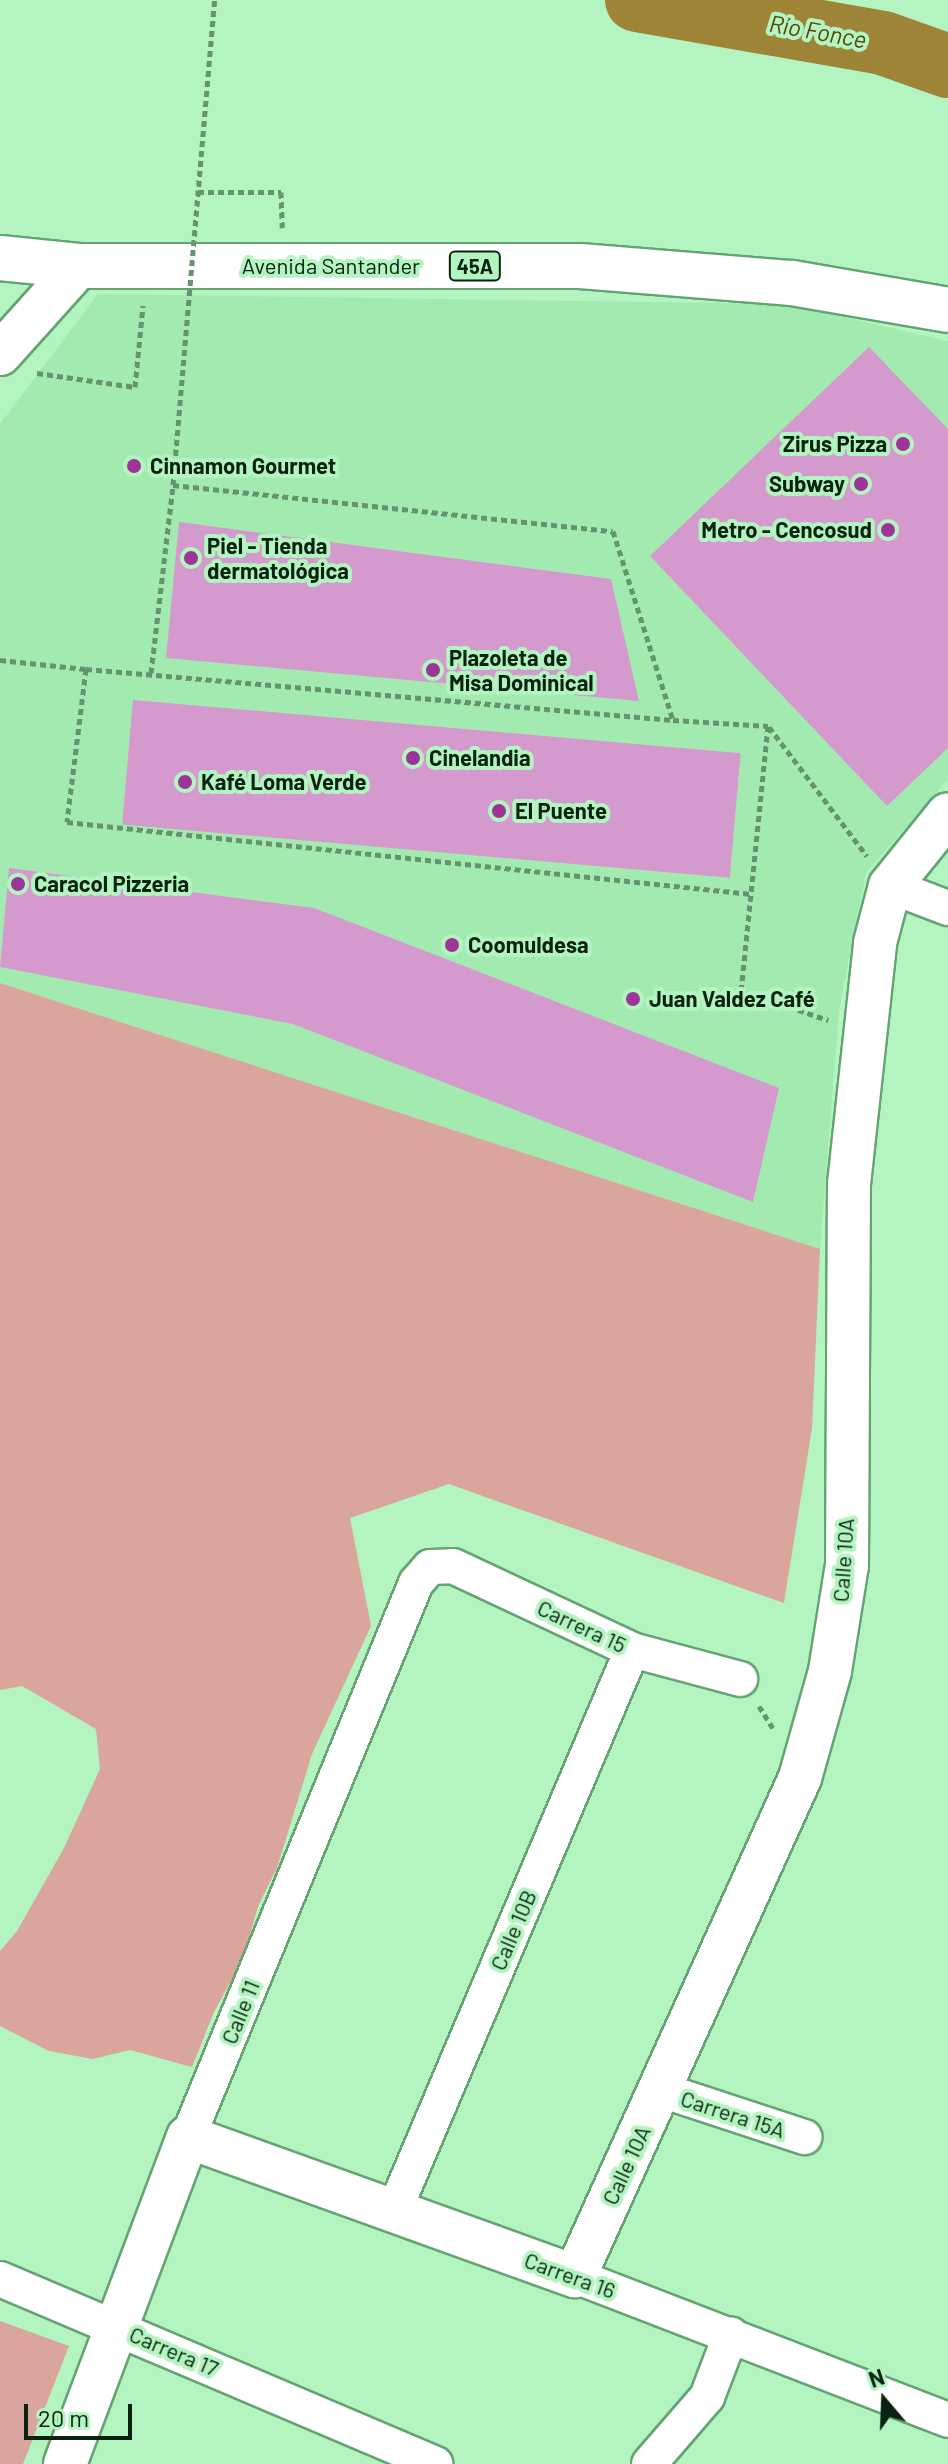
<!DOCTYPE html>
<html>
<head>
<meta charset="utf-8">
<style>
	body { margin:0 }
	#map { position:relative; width:948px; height:2464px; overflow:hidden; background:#b3f4c0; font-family:Barlow,sans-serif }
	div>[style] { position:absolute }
	.built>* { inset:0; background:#a3eab1 }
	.green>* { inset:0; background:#daa59c }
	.river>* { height:64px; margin:-32px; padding:0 32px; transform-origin:32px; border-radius:32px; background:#9e8437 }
	.building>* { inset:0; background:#d49ace; transform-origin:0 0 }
	.path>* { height:5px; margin-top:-2.5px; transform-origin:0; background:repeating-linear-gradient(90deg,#64936e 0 6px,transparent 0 10px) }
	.roads { filter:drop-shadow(2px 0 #65a373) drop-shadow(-2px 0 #65a373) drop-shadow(0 2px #65a373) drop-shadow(0 -2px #65a373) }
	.minor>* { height:34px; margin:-17px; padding:0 17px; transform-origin:17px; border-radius:17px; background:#fff }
	.tertiary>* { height:42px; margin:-21px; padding:0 21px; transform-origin:21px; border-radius:21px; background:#fff }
	.trunk>* { height:44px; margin:-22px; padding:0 22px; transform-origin:22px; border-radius:22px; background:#fff }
	.path-bridge>* { height:5px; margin-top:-2.5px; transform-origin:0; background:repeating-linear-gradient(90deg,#64936e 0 6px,transparent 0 10px) }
	.dots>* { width:22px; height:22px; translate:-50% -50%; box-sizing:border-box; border:4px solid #b3f4c0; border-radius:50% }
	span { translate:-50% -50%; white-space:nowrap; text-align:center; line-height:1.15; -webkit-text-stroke:8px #b3f4c0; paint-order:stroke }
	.shield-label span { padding:2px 6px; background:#b3f4c0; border:2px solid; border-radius:6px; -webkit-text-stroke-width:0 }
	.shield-label { font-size:20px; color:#092310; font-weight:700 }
	.street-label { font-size:22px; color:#092310 }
	.poi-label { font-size:22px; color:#092310; font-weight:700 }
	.right { translate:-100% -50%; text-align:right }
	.left { translate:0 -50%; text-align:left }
	.water-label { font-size:24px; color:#574405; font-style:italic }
	.north { position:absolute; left:844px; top:2360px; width:80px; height:80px; -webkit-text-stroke:6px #b3f4c0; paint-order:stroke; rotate:341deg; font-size:22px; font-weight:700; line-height:32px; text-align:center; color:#092310 }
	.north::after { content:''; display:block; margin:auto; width:28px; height:36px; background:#092310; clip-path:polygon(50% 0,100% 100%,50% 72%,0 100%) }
	.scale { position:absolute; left:24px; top:2404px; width:108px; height:36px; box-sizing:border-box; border:4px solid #092310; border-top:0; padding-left:10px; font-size:24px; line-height:28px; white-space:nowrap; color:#092310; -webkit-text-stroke:6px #b3f4c0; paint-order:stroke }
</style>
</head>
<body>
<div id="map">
	<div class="built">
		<i style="clip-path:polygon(98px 294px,787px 304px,948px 341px,948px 779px,866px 873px,839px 1010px,820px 1249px,0 983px,0 424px)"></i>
	</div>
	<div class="green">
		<i style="clip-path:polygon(0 983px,820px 1249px,812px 1428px,784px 1603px,449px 1484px,350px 1518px,371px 1626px,312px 1754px,277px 1868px,258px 1906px,244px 1957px,214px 2012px,192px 2067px,130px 2050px,93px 2059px,49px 2051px,0 2026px,0 1951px,17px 1931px,64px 1848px,100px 1769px,96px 1729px,22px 1686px,0 1690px)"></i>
		<i style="clip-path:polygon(0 2321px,69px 2346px,23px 2464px,0 2464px)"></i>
	</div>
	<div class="river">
		<i style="left:637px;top:0;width:250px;rotate:9.9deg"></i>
		<i style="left:883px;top:43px;width:69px;rotate:19.5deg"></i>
	</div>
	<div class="building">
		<i style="clip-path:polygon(869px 347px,948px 429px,948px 748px,887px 806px,650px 556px)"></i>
		<i style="clip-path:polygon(179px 522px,611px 579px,639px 701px,166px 658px)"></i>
		<i style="left:133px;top:700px;width:610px;height:125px;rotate:5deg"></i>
		<i style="clip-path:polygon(9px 868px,314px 908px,779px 1088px,753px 1202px,293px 1024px,0 967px)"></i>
	</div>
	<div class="path">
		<i style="left:198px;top:192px;width:83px"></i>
		<i style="left:281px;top:192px;width:36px;rotate:88deg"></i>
		<i style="left:37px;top:373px;width:99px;rotate:8.1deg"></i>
		<i style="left:135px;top:387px;width:82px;rotate:-84.4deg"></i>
		<i style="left:0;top:660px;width:86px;rotate:6deg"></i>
		<i style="left:86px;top:669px;width:154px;rotate:97.1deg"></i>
		<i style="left:67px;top:822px;width:688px;rotate:6.01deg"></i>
		<i style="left:86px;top:669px;width:589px;rotate:4.97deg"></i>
		<i style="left:151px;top:673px;width:189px;rotate:-83.3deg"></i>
		<i style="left:173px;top:485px;width:442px;rotate:6deg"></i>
		<i style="left:613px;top:531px;width:198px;rotate:72.4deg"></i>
		<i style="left:673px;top:720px;width:95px;rotate:3.6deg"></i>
		<i style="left:768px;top:726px;width:266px;rotate:95.8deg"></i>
		<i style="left:741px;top:991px;width:92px;rotate:18.4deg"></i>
		<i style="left:769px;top:727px;width:162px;rotate:52.8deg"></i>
		<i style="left:759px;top:1706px;width:26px;rotate:58deg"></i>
	</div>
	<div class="roads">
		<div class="minor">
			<i style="left:890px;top:886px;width:62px;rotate:20.8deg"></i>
			<i style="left:661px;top:2090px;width:151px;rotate:18.2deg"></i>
			<i style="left:188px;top:2137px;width:599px;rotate:-67.63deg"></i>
			<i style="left:416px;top:1583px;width:21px;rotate:-49deg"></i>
			<i style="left:430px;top:1567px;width:23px;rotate:-2deg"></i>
			<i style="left:453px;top:1566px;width:198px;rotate:25.1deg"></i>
			<i style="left:632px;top:1650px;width:112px;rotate:15deg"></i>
			<i style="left:394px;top:2211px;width:609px;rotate:-67.01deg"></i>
			<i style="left:575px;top:2276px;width:400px;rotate:21.1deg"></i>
			<i style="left:0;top:2279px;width:473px;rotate:23deg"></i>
			<i style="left:649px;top:2464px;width:89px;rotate:-49.1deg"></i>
			<i style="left:707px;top:2397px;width:67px;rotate:-69.1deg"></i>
		</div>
		<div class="tertiary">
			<i style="left:0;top:354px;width:118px;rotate:-48.1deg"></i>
			<i style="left:65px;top:2464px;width:349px;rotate:-69.4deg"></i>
			<i style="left:188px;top:2137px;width:411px;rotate:19.8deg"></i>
			<i style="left:575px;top:2276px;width:546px;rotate:-65.69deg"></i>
			<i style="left:800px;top:1778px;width:111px;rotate:-74.3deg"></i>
			<i style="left:830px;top:1671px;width:107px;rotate:-80.9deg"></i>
			<i style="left:847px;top:1565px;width:381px;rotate:-89.7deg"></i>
			<i style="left:849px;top:1184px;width:242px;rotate:-83.8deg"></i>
			<i style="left:875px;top:943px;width:59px;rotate:-75.3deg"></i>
			<i style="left:890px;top:886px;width:92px;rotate:-51.1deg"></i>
		</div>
		<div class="trunk">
			<i style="left:0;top:258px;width:79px;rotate:5.8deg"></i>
			<i style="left:79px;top:266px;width:501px"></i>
			<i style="left:580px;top:266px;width:213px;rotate:4.6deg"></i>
			<i style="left:792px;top:283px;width:158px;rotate:9.8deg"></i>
		</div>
	</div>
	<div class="path-bridge">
		<i style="left:173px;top:485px;width:487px;rotate:-85.1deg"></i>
	</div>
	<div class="dots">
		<i style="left:903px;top:444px;background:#9d3598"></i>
		<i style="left:134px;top:466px;background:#9d3598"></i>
		<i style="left:861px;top:484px;background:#9d3598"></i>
		<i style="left:888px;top:530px;background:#9d3598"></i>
		<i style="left:191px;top:558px;background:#9d3598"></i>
		<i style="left:433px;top:670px;background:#9d3598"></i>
		<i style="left:413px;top:758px;background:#9d3598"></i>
		<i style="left:185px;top:782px;background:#9d3598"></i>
		<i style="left:499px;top:811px;background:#9d3598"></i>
		<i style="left:18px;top:884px;background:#9d3598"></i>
		<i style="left:452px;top:945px;background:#9d3598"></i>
		<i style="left:633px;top:999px;background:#9d3598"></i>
	</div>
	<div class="shield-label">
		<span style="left:475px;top:266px">45A</span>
	</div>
	<div class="street-label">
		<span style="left:331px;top:266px">Avenida Santander</span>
		<span style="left:843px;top:1560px;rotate:-86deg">Calle 10A</span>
		<span style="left:582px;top:1626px;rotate:25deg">Carrera 15</span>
		<span style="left:513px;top:1930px;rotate:-67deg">Calle 10B</span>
		<span style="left:240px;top:2012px;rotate:-68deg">Calle 11</span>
		<span style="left:733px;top:2114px;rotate:18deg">Carrera 15A</span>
		<span style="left:626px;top:2165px;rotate:-65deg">Calle 10A</span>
		<span style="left:570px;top:2275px;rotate:20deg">Carrera 16</span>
		<span style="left:174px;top:2351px;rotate:23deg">Carrera 17</span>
	</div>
	<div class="poi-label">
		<span class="right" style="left:887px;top:444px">Zirus Pizza</span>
		<span class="left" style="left:150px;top:466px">Cinnamon Gourmet</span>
		<span class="right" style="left:845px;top:484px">Subway</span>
		<span class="right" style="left:872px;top:530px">Metro - Cencosud</span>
		<span class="left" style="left:207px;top:558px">Piel - Tienda<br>dermatológica</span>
		<span class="left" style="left:449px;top:670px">Plazoleta de<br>Misa Dominical</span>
		<span class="left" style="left:429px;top:758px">Cinelandia</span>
		<span class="left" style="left:201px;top:782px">Kafé Loma Verde</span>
		<span class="left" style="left:515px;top:811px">El Puente</span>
		<span class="left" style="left:34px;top:884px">Caracol Pizzeria</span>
		<span class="left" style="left:468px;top:945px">Coomuldesa</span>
		<span class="left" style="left:649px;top:999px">Juan Valdez Café</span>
	</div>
	<div class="water-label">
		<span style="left:818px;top:31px;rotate:10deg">Río Fonce</span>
	</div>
	<div class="north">N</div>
	<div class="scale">20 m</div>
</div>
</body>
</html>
